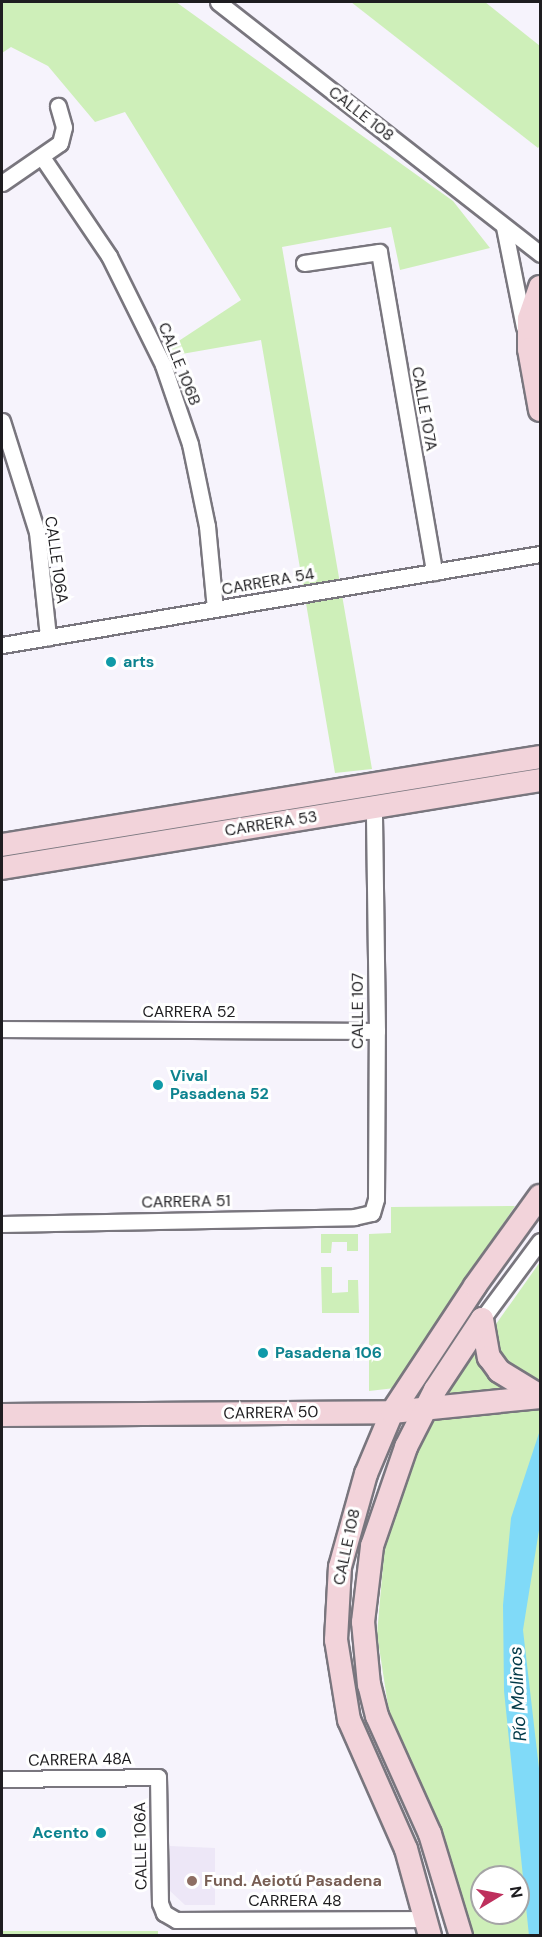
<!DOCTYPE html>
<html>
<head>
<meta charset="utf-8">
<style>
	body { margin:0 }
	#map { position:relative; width:542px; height:1937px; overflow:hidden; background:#f6f3fc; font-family:"DM Sans",sans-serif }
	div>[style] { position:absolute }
	.built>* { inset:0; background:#ede7f7 }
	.green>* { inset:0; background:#ceefb9 }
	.water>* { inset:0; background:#80daf8 }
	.roads { filter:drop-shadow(2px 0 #79767e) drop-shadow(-2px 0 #79767e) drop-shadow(0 2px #79767e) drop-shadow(0 -2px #79767e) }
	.street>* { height:15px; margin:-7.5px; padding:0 7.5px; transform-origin:7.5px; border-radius:7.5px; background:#fff }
	.secondary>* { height:22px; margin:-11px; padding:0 11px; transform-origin:11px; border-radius:11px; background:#f2d3da }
	.dots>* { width:16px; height:16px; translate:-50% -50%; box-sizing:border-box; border:3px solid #fff; border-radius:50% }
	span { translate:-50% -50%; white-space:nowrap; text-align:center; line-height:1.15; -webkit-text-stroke:6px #fff; paint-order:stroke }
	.street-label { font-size:16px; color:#1e1d20 }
	.culture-label { font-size:16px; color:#0d838f; font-weight:700 }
	.left { translate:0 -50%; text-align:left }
	.right { translate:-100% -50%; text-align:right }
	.education-label { font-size:16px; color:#785e54; font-weight:700 }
	.water-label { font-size:18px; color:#003948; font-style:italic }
	.frame { position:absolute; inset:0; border:3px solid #1e1d20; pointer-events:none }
	.north { position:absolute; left:470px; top:1865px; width:60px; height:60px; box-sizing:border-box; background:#fff; border:2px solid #a5a5a6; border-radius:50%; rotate:80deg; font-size:16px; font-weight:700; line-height:24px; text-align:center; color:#1e1d20 }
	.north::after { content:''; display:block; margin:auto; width:21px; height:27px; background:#be305d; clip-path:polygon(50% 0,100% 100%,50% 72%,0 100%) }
</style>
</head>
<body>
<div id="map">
	<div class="built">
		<i style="clip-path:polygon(170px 1846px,215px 1848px,215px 1905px,185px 1905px,169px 1890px)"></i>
	</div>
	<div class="green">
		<i style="clip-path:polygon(2px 2px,176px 2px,453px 201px,490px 248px,400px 270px,391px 227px,282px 247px,372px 769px,335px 773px,261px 340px,176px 355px,168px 348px,241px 300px,125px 112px,95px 122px,48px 66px,11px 47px,2px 53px)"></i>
		<i style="clip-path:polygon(351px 2px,485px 2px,540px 46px,540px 145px,538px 148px)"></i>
		<i style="clip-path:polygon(515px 1206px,395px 1388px,369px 1391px,369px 1234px,391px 1233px,391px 1207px)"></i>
		<i style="clip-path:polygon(321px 1234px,358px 1234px,358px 1251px,347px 1251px,347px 1242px,332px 1242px,331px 1253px,321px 1253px)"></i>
		<i style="clip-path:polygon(evenodd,540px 1262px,540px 1935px,467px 1935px,393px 1738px,377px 1634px,386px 1532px,428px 1420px,540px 1262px,482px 1877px,518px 1877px,518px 1913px,482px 1913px,482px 1877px)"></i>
		<i style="clip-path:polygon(321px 1267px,332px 1267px,332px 1293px,348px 1292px,348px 1280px,358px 1280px,359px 1313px,322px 1313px)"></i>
		<i style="clip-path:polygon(2px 1931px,158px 1931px,158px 1935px,2px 1936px)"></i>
	</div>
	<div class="water">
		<i style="clip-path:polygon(540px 1430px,540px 1524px,523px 1630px,540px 1777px,540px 1935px,529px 1936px,504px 1691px,503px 1605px,511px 1518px)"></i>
	</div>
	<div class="roads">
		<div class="street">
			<i style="left:218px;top:2px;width:409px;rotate:38deg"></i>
			<i style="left:42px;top:157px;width:120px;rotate:55.9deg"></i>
			<i style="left:109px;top:256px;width:122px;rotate:63.6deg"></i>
			<i style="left:163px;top:365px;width:83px;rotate:71.1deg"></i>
			<i style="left:190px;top:444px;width:84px;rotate:78.3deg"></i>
			<i style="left:207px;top:526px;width:83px;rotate:84.5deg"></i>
			<i style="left:2px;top:183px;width:70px;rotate:-34.6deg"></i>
			<i style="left:60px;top:143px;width:16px;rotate:-76deg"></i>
			<i style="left:64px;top:127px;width:22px;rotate:-106deg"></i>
			<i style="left:504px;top:227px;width:102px;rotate:78.7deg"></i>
			<i style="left:304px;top:263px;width:76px;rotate:-8.3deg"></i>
			<i style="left:379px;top:252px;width:325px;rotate:80.2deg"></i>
			<i style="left:2px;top:421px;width:116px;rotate:72.5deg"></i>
			<i style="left:37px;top:532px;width:106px;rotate:84deg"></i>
			<i style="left:2px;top:645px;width:546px;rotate:-9.6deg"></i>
			<i style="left:2px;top:1029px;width:375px;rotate:0.3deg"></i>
			<i style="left:2px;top:1224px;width:352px;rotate:-1.1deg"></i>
			<i style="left:354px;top:1217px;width:18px;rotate:-13deg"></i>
			<i style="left:372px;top:1213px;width:15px;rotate:-74deg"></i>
			<i style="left:376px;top:1199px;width:168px;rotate:-89.7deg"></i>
			<i style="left:377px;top:1031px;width:223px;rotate:-90.8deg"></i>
			<i style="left:482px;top:1319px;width:97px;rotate:-53.4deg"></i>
			<i style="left:2px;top:1779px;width:156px;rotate:-0.7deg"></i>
			<i style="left:158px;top:1777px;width:126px;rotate:89.1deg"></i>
			<i style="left:160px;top:1903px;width:11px;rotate:68deg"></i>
			<i style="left:164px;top:1913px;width:14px;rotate:30deg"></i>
			<i style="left:176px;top:1920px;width:251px;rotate:-0.2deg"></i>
		</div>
		<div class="secondary">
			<i style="left:540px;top:287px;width:34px;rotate:109deg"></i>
			<i style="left:529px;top:319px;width:30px;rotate:90deg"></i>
			<i style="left:529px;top:349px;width:62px;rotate:79.8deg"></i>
			<i style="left:2px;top:845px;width:545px;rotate:-9.29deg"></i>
			<i style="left:2px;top:868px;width:545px;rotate:-9.29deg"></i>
			<i style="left:482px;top:1319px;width:39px;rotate:80deg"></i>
			<i style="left:489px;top:1357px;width:17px;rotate:54deg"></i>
			<i style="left:499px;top:1371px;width:48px;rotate:31.4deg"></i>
			<i style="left:2px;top:1415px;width:390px;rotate:-0.4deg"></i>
			<i style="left:392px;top:1412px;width:149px;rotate:-5.8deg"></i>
			<i style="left:430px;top:1936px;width:90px;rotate:-105.4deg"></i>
			<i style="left:406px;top:1849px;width:141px;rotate:-113.8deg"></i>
			<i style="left:349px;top:1720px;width:81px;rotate:-99.2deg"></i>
			<i style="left:336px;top:1640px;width:73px;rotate:-86.9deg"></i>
			<i style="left:340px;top:1567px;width:97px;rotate:-74.4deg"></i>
			<i style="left:366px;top:1474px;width:67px;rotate:-67.2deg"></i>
			<i style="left:392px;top:1412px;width:151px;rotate:-56.6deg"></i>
			<i style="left:475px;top:1286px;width:111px;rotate:-54.2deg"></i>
			<i style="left:461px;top:1936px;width:107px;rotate:-106.9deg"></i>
			<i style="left:430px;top:1834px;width:129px;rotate:-114.2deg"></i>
			<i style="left:377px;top:1716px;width:32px;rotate:-104deg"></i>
			<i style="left:369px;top:1685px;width:63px;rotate:-95.4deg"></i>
			<i style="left:363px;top:1622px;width:77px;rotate:-83.2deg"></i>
			<i style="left:372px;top:1546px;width:105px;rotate:-71deg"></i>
			<i style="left:406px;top:1447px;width:64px;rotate:-63deg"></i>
			<i style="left:435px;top:1390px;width:85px;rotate:-56.5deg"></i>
		</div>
	</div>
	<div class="dots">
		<i style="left:111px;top:662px;background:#0f9aa8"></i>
		<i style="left:158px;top:1085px;background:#0f9aa8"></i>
		<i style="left:263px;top:1353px;background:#0f9aa8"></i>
		<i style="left:101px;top:1833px;background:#0f9aa8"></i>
		<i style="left:192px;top:1881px;background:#8d6e63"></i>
	</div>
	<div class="street-label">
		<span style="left:361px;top:114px;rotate:38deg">CALLE 108</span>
		<span style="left:179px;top:364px;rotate:68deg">CALLE 106B</span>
		<span style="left:424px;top:409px;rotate:80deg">CALLE 107A</span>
		<span style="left:56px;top:560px;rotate:82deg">CALLE 106A</span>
		<span style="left:268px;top:582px;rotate:-10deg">CARRERA 54</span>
		<span style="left:271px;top:824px;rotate:-9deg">CARRERA 53</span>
		<span style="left:358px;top:1011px;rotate:-90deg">CALLE 107</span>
		<span style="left:189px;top:1012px">CARRERA 52</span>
		<span style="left:186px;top:1202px;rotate:-1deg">CARRERA 51</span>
		<span style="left:271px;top:1413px;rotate:-1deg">CARRERA 50</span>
		<span style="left:347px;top:1547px;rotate:-78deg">CALLE 108</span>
		<span style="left:80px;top:1760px;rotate:-1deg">CARRERA 48A</span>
		<span style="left:141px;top:1846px;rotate:-91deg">CALLE 106A</span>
		<span style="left:295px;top:1901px">CARRERA 48</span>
	</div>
	<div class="culture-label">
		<span class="left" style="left:123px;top:662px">arts</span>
		<span class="left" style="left:170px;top:1085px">Vival<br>Pasadena 52</span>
		<span class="left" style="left:275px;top:1353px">Pasadena 106</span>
		<span class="right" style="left:89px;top:1833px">Acento</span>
	</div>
	<div class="education-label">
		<span class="left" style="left:204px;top:1881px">Fund. Aeiotú Pasadena</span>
	</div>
	<div class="water-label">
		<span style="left:518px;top:1694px;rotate:-93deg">Río Molinos</span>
	</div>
	<div class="frame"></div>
	<div class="north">N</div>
</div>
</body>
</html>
